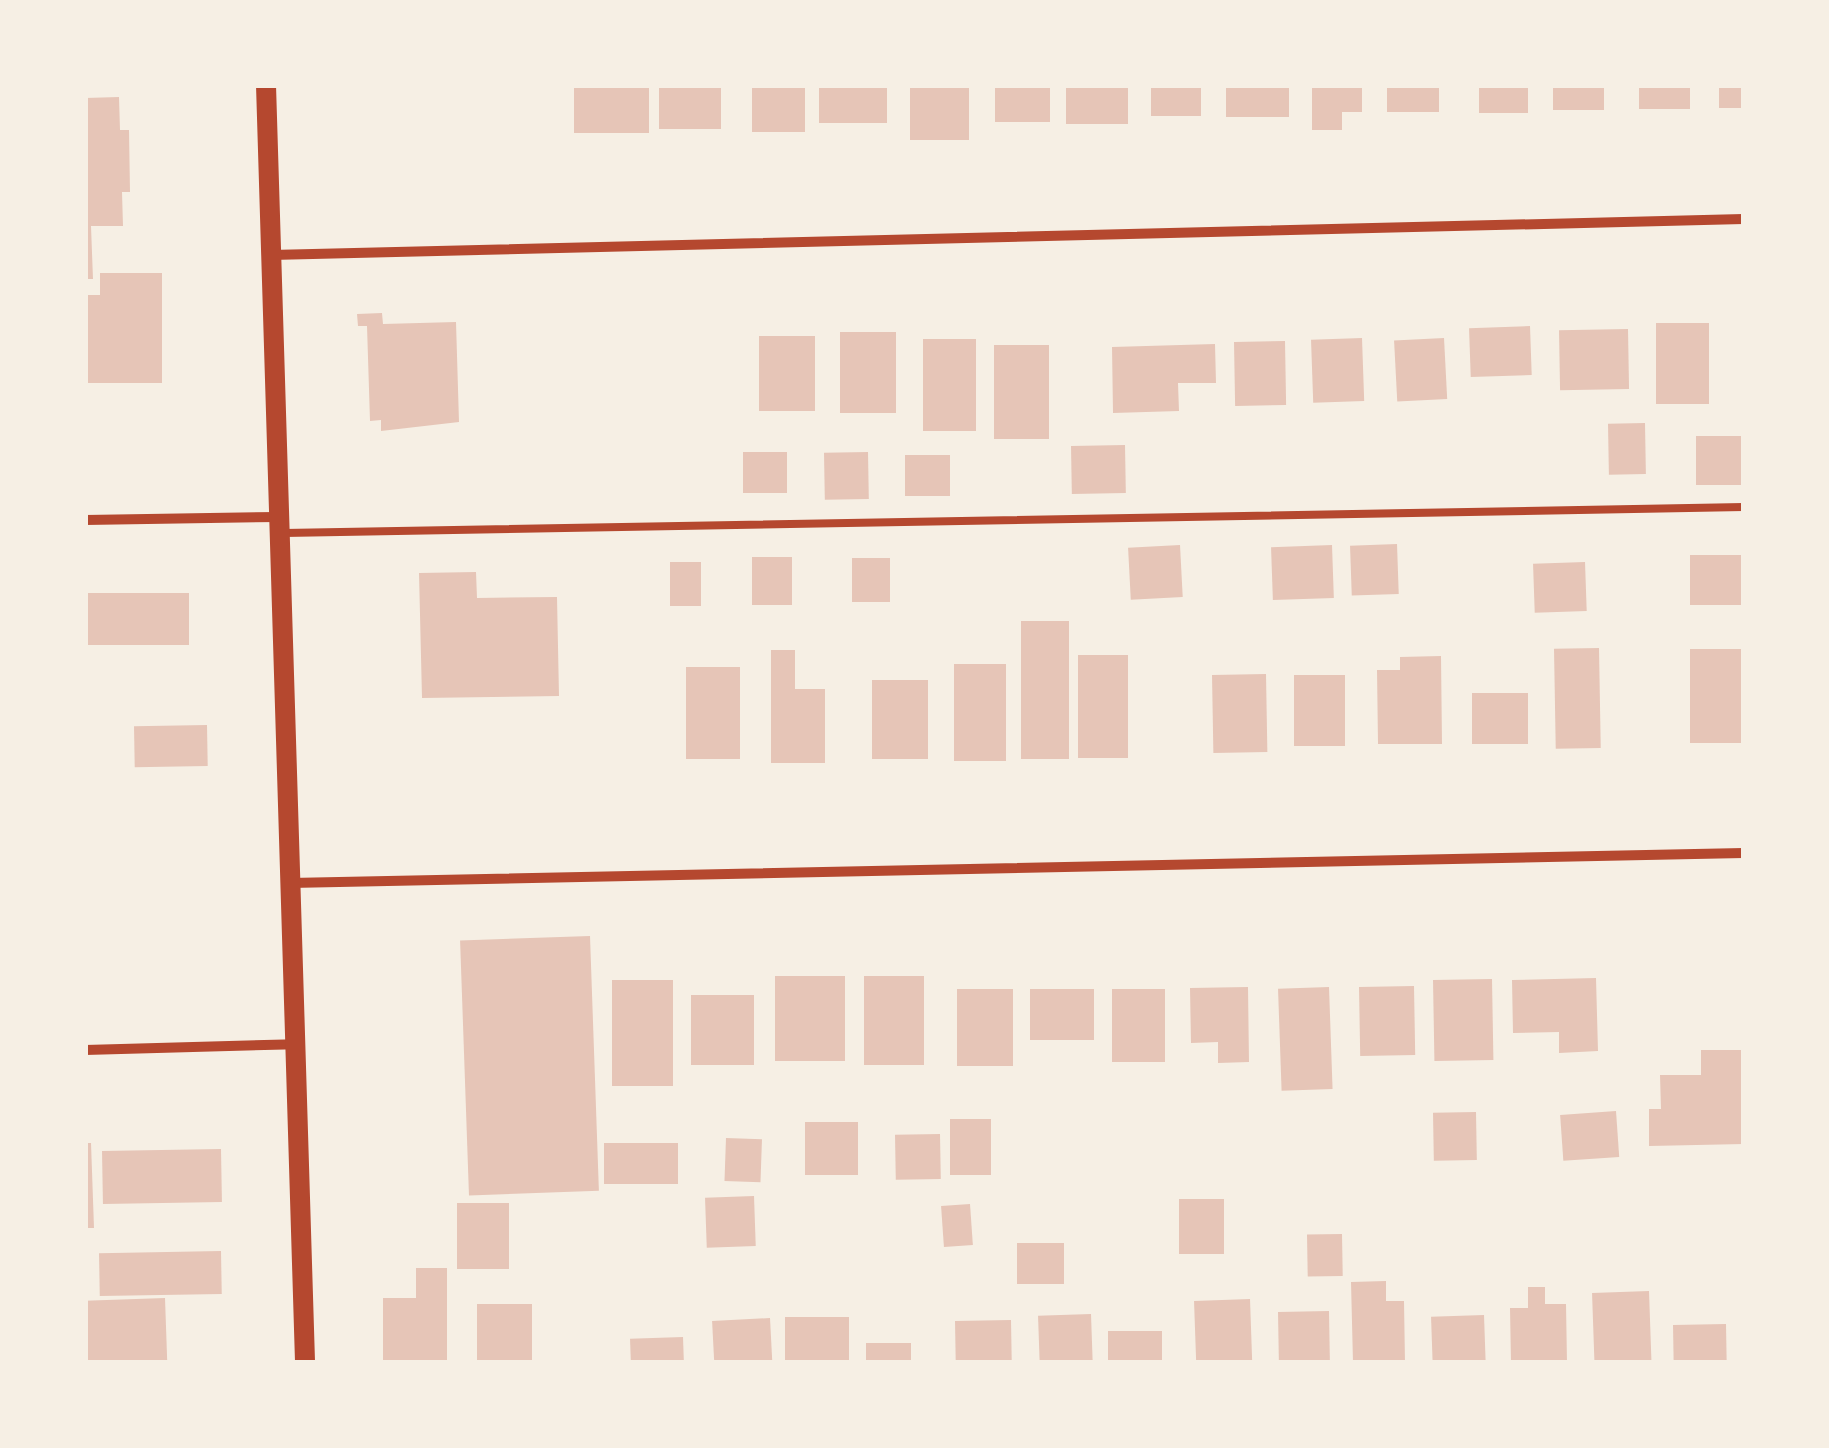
<!DOCTYPE html>
<html>
<head>
<meta charset="utf-8">
<style>
	body { margin:0 }
	#map { position:relative; width:1829px; height:1448px; overflow:hidden; background:#f6efe4; font-family:Raleway,sans-serif }
	div>[style] { position:absolute }
	.building>* { inset:0; background:#e6c5b7; transform-origin:0 0 }
	.service>* { height:8px; margin:-4px; padding:0 4px; transform-origin:4px; border-radius:4px; background:#b5482f }
	.minor>* { height:10px; margin:-5px; padding:0 5px; transform-origin:5px; border-radius:5px; background:#b5482f }
	.secondary>* { height:20px; margin:-10px; padding:0 10px; transform-origin:10px; border-radius:10px; background:#b5482f }
	span { translate:-50% -50%; white-space:nowrap; text-align:center; line-height:1.15; -webkit-text-stroke:9px #f6efe4; paint-order:stroke }
	.frame { position:absolute; inset:0; border:88px solid #f6efe4; pointer-events:none }
</style>
</head>
<body>
<div id="map">
	<div class="building">
		<i style="left:574px;top:85px;width:75px;height:48px"></i>
		<i style="left:659px;top:85px;width:62px;height:44px"></i>
		<i style="left:752px;top:85px;width:53px;height:47px"></i>
		<i style="left:819px;top:85px;width:68px;height:38px"></i>
		<i style="left:910px;top:85px;width:59px;height:55px"></i>
		<i style="left:995px;top:85px;width:55px;height:37px"></i>
		<i style="left:1066px;top:85px;width:62px;height:39px"></i>
		<i style="left:1151px;top:85px;width:50px;height:31px"></i>
		<i style="left:1226px;top:85px;width:63px;height:32px"></i>
		<i style="clip-path:polygon(1312px 85px,1362px 85px,1362px 112px,1342px 112px,1342px 130px,1312px 130px)"></i>
		<i style="left:1387px;top:85px;width:52px;height:27px"></i>
		<i style="left:1479px;top:85px;width:49px;height:28px"></i>
		<i style="left:1553px;top:85px;width:51px;height:25px"></i>
		<i style="left:1639px;top:85px;width:51px;height:24px"></i>
		<i style="left:1719px;top:85px;width:25px;height:23px"></i>
		<i style="clip-path:polygon(119px 97px,120px 130px,129px 130px,130px 192px,122px 192px,123px 226px,91px 226px,93px 279px,85px 279px,85px 98px)"></i>
		<i style="clip-path:polygon(100px 273px,162px 273px,162px 383px,85px 383px,85px 295px,100px 295px)"></i>
		<i style="clip-path:polygon(382px 313px,383px 324px,456px 322px,459px 422px,381px 431px,381px 420px,370px 421px,367px 326px,358px 326px,357px 314px)"></i>
		<i style="left:1656px;top:323px;width:53px;height:81px"></i>
		<i style="left:1530px;top:326px;width:49px;height:61px;rotate:88deg"></i>
		<i style="left:1628px;top:329px;width:60px;height:69px;rotate:89deg"></i>
		<i style="left:840px;top:332px;width:56px;height:81px"></i>
		<i style="left:759px;top:336px;width:56px;height:75px"></i>
		<i style="left:1362px;top:338px;width:63px;height:51px;rotate:88deg"></i>
		<i style="left:1444px;top:338px;width:61px;height:50px;rotate:87deg"></i>
		<i style="left:923px;top:339px;width:53px;height:92px"></i>
		<i style="left:1285px;top:341px;width:64px;height:51px;rotate:89deg"></i>
		<i style="clip-path:polygon(1215px 344px,1216px 383px,1178px 383px,1179px 411px,1113px 413px,1112px 347px)"></i>
		<i style="left:994px;top:345px;width:55px;height:94px"></i>
		<i style="left:1645px;top:423px;width:51px;height:37px;rotate:89deg"></i>
		<i style="left:1744px;top:436px;width:49px;height:48px;rotate:90deg"></i>
		<i style="left:1125px;top:445px;width:48px;height:54px;rotate:89deg"></i>
		<i style="left:743px;top:452px;width:44px;height:41px"></i>
		<i style="left:868px;top:452px;width:47px;height:44px;rotate:89deg"></i>
		<i style="left:905px;top:455px;width:45px;height:41px"></i>
		<i style="left:1397px;top:544px;width:50px;height:47px;rotate:88deg"></i>
		<i style="left:1180px;top:545px;width:52px;height:52px;rotate:87deg"></i>
		<i style="left:1332px;top:545px;width:53px;height:61px;rotate:88deg"></i>
		<i style="left:1690px;top:555px;width:54px;height:50px"></i>
		<i style="left:752px;top:557px;width:40px;height:48px"></i>
		<i style="left:890px;top:558px;width:44px;height:38px;rotate:90deg"></i>
		<i style="left:670px;top:562px;width:31px;height:44px"></i>
		<i style="left:1585px;top:562px;width:49px;height:52px;rotate:88deg"></i>
		<i style="clip-path:polygon(476px 572px,477px 598px,557px 597px,559px 696px,422px 698px,419px 573px)"></i>
		<i style="left:189px;top:593px;width:52px;height:104px;rotate:90deg"></i>
		<i style="left:1021px;top:621px;width:48px;height:138px"></i>
		<i style="left:1599px;top:648px;width:100px;height:45px;rotate:89deg"></i>
		<i style="left:1744px;top:649px;width:94px;height:54px;rotate:90deg"></i>
		<i style="clip-path:polygon(771px 650px,795px 650px,795px 689px,825px 689px,825px 763px,771px 763px)"></i>
		<i style="left:1078px;top:655px;width:50px;height:103px"></i>
		<i style="clip-path:polygon(1441px 656px,1442px 744px,1378px 744px,1377px 670px,1400px 670px,1400px 657px)"></i>
		<i style="left:954px;top:664px;width:52px;height:97px"></i>
		<i style="left:686px;top:667px;width:54px;height:92px"></i>
		<i style="left:1266px;top:674px;width:78px;height:54px;rotate:89deg"></i>
		<i style="left:1294px;top:675px;width:51px;height:71px"></i>
		<i style="left:872px;top:680px;width:56px;height:79px"></i>
		<i style="left:1528px;top:693px;width:51px;height:56px;rotate:90deg"></i>
		<i style="left:207px;top:725px;width:41px;height:73px;rotate:89deg"></i>
		<i style="left:590px;top:936px;width:255px;height:130px;rotate:88deg"></i>
		<i style="left:775px;top:976px;width:70px;height:85px"></i>
		<i style="left:864px;top:976px;width:60px;height:89px"></i>
		<i style="clip-path:polygon(1596px 978px,1598px 1051px,1559px 1053px,1559px 1032px,1513px 1033px,1512px 980px)"></i>
		<i style="left:1492px;top:979px;width:81px;height:59px;rotate:89deg"></i>
		<i style="left:612px;top:980px;width:61px;height:106px"></i>
		<i style="left:1414px;top:986px;width:69px;height:55px;rotate:89deg"></i>
		<i style="clip-path:polygon(1248px 987px,1249px 1062px,1218px 1063px,1218px 1042px,1191px 1043px,1190px 988px)"></i>
		<i style="left:1329px;top:987px;width:102px;height:51px;rotate:88deg"></i>
		<i style="left:957px;top:989px;width:56px;height:77px"></i>
		<i style="left:1030px;top:989px;width:64px;height:51px"></i>
		<i style="left:1112px;top:989px;width:53px;height:73px"></i>
		<i style="left:691px;top:995px;width:63px;height:70px"></i>
		<i style="clip-path:polygon(1701px 1050px,1742px 1050px,1744px 1144px,1649px 1146px,1649px 1109px,1661px 1109px,1660px 1075px,1701px 1075px)"></i>
		<i style="left:1616px;top:1111px;width:46px;height:56px;rotate:86deg"></i>
		<i style="left:1476px;top:1112px;width:48px;height:43px;rotate:89deg"></i>
		<i style="left:950px;top:1119px;width:41px;height:56px"></i>
		<i style="left:805px;top:1122px;width:53px;height:53px"></i>
		<i style="left:940px;top:1134px;width:45px;height:45px;rotate:89deg"></i>
		<i style="left:726px;top:1138px;width:36px;height:43px;rotate:2deg"></i>
		<i style="clip-path:polygon(85px 1143px,91px 1143px,94px 1228px,85px 1228px)"></i>
		<i style="left:604px;top:1143px;width:74px;height:41px"></i>
		<i style="left:221px;top:1149px;width:53px;height:119px;rotate:89deg"></i>
		<i style="left:754px;top:1196px;width:50px;height:49px;rotate:88deg"></i>
		<i style="left:1179px;top:1199px;width:45px;height:55px"></i>
		<i style="left:457px;top:1203px;width:52px;height:66px"></i>
		<i style="left:970px;top:1204px;width:41px;height:29px;rotate:86deg"></i>
		<i style="left:1342px;top:1234px;width:42px;height:35px;rotate:89deg"></i>
		<i style="left:1017px;top:1243px;width:47px;height:41px"></i>
		<i style="left:221px;top:1251px;width:43px;height:122px;rotate:89deg"></i>
		<i style="clip-path:polygon(416px 1268px,447px 1268px,447px 1363px,383px 1363px,383px 1298px,416px 1298px)"></i>
		<i style="clip-path:polygon(1386px 1281px,1386px 1301px,1404px 1301px,1405px 1363px,1353px 1363px,1351px 1282px)"></i>
		<i style="clip-path:polygon(1528px 1287px,1545px 1287px,1545px 1304px,1566px 1304px,1567px 1363px,1511px 1363px,1510px 1308px,1528px 1308px)"></i>
		<i style="left:1649px;top:1291px;width:72px;height:57px;rotate:88deg"></i>
		<i style="left:165px;top:1298px;width:65px;height:80px;rotate:88deg"></i>
		<i style="left:1250px;top:1299px;width:64px;height:56px;rotate:88deg"></i>
		<i style="left:477px;top:1304px;width:55px;height:59px"></i>
		<i style="left:1329px;top:1311px;width:52px;height:51px;rotate:89deg"></i>
		<i style="left:1091px;top:1314px;width:49px;height:53px;rotate:88deg"></i>
		<i style="left:1484px;top:1315px;width:48px;height:53px;rotate:88deg"></i>
		<i style="left:785px;top:1317px;width:64px;height:46px"></i>
		<i style="left:770px;top:1318px;width:45px;height:58px;rotate:87deg"></i>
		<i style="left:1011px;top:1320px;width:43px;height:56px;rotate:89deg"></i>
		<i style="left:1726px;top:1324px;width:39px;height:53px;rotate:89deg"></i>
		<i style="left:1108px;top:1331px;width:54px;height:32px"></i>
		<i style="left:683px;top:1337px;width:26px;height:53px;rotate:88deg"></i>
		<i style="left:911px;top:1343px;width:20px;height:45px;rotate:90deg"></i>
	</div>
	<div class="service">
		<i style="left:284px;top:533px;width:1460px;rotate:-1.02deg"></i>
	</div>
	<div class="minor">
		<i style="left:271px;top:255px;width:1473px;rotate:-1.4deg"></i>
		<i style="left:85px;top:520px;width:194px;rotate:-0.9deg"></i>
		<i style="left:290px;top:883px;width:1454px;rotate:-1.18deg"></i>
		<i style="left:85px;top:1050px;width:210px;rotate:-1.6deg"></i>
	</div>
	<div class="secondary">
		<i style="left:266px;top:85px;width:1279px;rotate:88.25deg"></i>
	</div>
	<div class="frame"></div>
</div>
</body>
</html>
